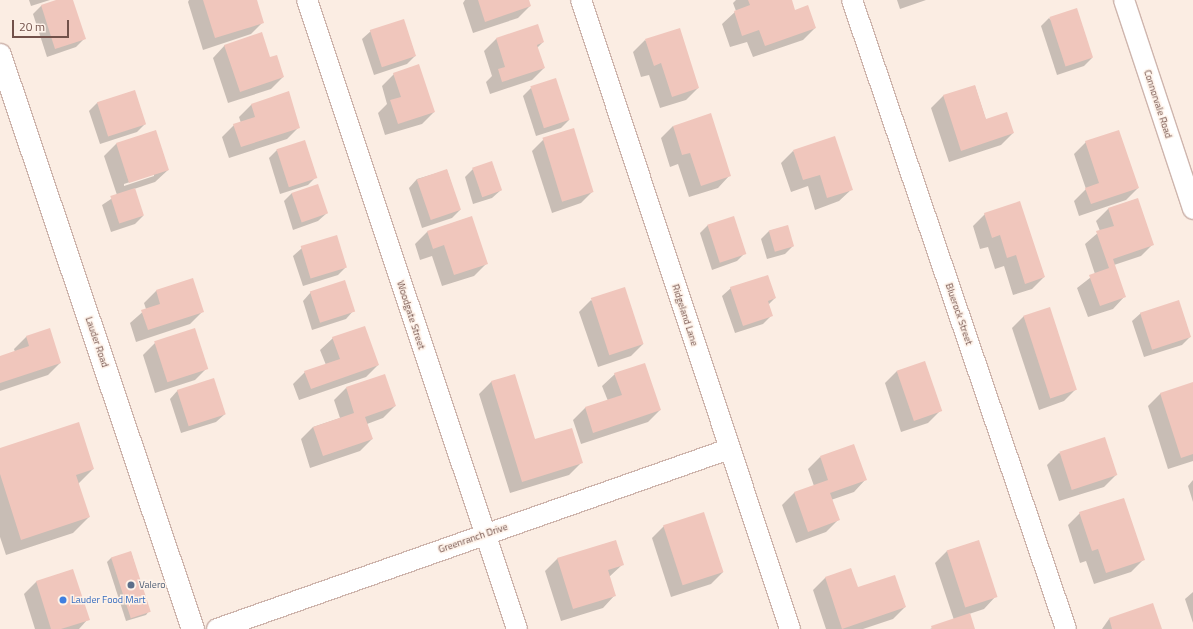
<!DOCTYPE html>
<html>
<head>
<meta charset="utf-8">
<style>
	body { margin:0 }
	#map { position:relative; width:1193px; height:629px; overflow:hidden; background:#fbede3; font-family:"Titillium Web",sans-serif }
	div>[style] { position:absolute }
	.shadow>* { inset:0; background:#0003 }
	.building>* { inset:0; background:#f0c6bc; transform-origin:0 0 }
	.roads { filter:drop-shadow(1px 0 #ceb5ad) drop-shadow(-1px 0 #ceb5ad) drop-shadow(0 1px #ceb5ad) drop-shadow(0 -1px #ceb5ad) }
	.street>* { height:20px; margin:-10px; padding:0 10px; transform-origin:10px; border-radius:10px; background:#fff }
	.secondary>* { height:22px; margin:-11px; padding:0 11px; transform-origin:11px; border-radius:11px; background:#fff }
	.dots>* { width:11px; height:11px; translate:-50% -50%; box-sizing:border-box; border:2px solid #fef2e9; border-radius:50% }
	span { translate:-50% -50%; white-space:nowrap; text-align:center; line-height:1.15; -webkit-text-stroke:3px #fef2e9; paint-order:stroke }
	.street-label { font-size:10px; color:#72514a }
	.service-label { font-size:10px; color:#4e5e75 }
	.left { translate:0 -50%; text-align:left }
	.shop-label { font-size:10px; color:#366cbe }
	.scale { position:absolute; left:12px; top:20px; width:57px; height:18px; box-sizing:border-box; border:2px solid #72514a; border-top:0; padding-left:5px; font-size:12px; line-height:14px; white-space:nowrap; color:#72514a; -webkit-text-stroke:3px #fef2e9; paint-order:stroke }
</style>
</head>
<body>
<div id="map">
	<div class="shadow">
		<i style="clip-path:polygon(29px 0,50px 0,31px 6px)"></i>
		<i style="clip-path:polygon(59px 0,72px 0,84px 39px,76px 47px,47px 57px,33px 14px,41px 6px)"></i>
		<i style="clip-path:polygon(189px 0,256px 0,263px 22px,251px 34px,203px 50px,188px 2px)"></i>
		<i style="clip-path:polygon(465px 0,528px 0,530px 6px,518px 18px,473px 33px,463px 3px)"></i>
		<i style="clip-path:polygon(736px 0,790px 0,794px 11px,815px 28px,803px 40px,753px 57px,747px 42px,730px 47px,722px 24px,736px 11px,733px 3px)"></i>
		<i style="clip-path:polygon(897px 0,926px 0,900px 9px)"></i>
		<i style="clip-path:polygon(1049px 18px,1092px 58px,1084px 66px,1057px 75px,1041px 26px)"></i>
		<i style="clip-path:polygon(371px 31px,415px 56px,407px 64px,374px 75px,362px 39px)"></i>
		<i style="clip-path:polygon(496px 39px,543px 42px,537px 48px,544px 68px,532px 80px,490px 94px,486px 82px,492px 76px,484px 51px)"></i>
		<i style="clip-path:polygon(645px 40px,698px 88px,686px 100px,660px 108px,649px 75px,641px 77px,633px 52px)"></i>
		<i style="clip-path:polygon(225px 45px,269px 58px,283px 77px,271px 89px,228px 103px,213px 58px)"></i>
		<i style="clip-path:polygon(394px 74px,434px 112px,422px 124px,385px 135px,378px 113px,387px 104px,382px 86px)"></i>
		<i style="clip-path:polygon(975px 86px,986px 120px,1013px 133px,1001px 145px,949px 162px,931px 108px,943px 96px)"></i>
		<i style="clip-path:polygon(531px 88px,569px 120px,561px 128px,536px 136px,523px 96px)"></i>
		<i style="clip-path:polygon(134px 91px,145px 124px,137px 132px,100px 144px,89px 111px,97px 103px)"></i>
		<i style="clip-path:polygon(288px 93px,299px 127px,287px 139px,229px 158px,222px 137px,234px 125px,241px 123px,239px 117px,251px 105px)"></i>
		<i style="clip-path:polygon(673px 126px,730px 175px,718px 188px,689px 197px,678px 164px,670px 167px,661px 138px)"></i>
		<i style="clip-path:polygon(evenodd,155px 131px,168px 170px,155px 182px,134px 189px,143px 216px,135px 224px,111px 232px,102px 205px,117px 195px,104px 156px,116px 144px,155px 131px,154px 174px,154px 176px,124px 186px,124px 184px,154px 174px)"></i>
		<i style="clip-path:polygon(544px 139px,593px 191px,581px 203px,552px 213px,532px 151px)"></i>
		<i style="clip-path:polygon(1086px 142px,1138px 188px,1126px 200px,1079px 216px,1074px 201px,1086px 189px,1074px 154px)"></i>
		<i style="clip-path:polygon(277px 150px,316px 177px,308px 185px,280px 194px,269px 158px)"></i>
		<i style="clip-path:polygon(793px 151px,852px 189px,839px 201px,815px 210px,808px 186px,791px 192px,781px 163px)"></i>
		<i style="clip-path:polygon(473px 169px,501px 190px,492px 198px,473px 204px,465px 177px)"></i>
		<i style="clip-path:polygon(447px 170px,460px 210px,452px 218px,422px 228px,409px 188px,417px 179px)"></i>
		<i style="clip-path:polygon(292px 193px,327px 213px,318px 221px,293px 230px,284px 201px)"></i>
		<i style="clip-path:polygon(1137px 199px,1153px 244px,1141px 256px,1114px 265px,1125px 296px,1113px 309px,1088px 317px,1077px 288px,1095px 274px,1085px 244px,1100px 231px,1096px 221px,1108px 209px)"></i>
		<i style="clip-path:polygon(985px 214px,1044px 277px,1032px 289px,1013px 295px,1004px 266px,995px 269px,988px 247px,980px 249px,973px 226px)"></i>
		<i style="clip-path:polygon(471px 217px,486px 264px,474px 276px,442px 286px,432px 256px,420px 260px,415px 244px,427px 232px)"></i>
		<i style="clip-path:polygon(708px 225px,745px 253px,737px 261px,712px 270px,700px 233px)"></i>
		<i style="clip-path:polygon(787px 226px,793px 246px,785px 254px,767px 259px,761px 239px,769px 231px)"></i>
		<i style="clip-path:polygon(302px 248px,346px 267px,338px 275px,303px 286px,293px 256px)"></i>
		<i style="clip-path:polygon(192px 280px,202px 312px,190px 324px,136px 342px,130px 323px,146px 309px,144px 303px,156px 291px)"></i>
		<i style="clip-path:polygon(731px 288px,775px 298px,768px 305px,771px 316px,763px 324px,735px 333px,722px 296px)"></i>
		<i style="clip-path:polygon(311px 292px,354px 310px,346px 319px,312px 330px,303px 301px)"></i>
		<i style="clip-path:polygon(591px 300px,643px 344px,631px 356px,598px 367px,579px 312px)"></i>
		<i style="clip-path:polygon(1141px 313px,1190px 337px,1182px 345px,1144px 357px,1132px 321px)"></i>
		<i style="clip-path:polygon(1024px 316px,1076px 389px,1064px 401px,1039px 410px,1012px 328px)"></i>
		<i style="clip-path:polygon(49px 330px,60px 363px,48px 375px,0 391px,0 357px,15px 352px,14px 349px,26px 337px)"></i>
		<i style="clip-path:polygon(333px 338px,378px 365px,366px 377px,299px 400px,293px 384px,305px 372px,326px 365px,320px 350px)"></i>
		<i style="clip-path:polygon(155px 343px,207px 368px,195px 380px,155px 393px,143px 355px)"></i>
		<i style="clip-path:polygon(897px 371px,940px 411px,928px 423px,901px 432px,885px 383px)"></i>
		<i style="clip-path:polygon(615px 374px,660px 410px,648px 422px,581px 444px,573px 420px,585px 408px,608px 401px,602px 386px)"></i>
		<i style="clip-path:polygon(514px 375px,535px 441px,581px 463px,569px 475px,510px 493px,479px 394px,491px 382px)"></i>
		<i style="clip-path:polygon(1193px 383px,1193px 461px,1168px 469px,1148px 406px,1160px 394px)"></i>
		<i style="clip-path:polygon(346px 388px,395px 406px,383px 418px,367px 424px,372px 439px,360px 451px,310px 468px,301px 439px,313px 427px,340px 418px,334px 400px)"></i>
		<i style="clip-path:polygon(178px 390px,225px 414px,216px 422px,181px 433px,170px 399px)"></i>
		<i style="clip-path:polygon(0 449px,93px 469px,78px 484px,89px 517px,73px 533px,6px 555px,0 537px)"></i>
		<i style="clip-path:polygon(1059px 453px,1116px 475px,1104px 487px,1059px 501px,1047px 465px)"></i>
		<i style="clip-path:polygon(820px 457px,866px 479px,854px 492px,831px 500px,838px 520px,826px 532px,796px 543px,782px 505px,794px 493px,814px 486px,808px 469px)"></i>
		<i style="clip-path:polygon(1193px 480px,1193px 502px,1188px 486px)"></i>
		<i style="clip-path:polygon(1080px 513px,1143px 560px,1131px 572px,1094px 584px,1086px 561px,1080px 563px,1068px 525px)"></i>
		<i style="clip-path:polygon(664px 526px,723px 572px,711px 584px,671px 597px,652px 538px)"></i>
		<i style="clip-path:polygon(615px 541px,622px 565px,609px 577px,615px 595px,603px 608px,561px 621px,545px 571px,557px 559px)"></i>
		<i style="clip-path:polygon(978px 541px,996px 596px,984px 609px,969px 614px,974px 629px,930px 629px,954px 620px,935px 563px,947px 551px)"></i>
		<i style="clip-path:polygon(131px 552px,149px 611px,146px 615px,126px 621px,107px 562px,111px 558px)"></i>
		<i style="clip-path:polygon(851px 569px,857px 589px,905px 607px,893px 619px,863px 629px,826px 629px,813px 590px,825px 578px)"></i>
		<i style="clip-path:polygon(72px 570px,88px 619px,79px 629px,35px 629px,24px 594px,36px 582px)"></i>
		<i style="clip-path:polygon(1193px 592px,1193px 623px,1185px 599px)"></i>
		<i style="clip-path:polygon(1109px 619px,1161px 629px,1102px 629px)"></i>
	</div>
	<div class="building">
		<i style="clip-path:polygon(56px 0,73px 0,86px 39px,55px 49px,41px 5px)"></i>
		<i style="clip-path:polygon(203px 0,257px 0,264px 23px,215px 38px)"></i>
		<i style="clip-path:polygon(478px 0,529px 0,531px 6px,485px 22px)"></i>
		<i style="clip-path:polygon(748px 0,792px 0,795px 10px,808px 5px,816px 28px,765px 46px,759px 30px,742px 36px,734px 11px,750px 5px)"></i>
		<i style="left:1077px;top:8px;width:52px;height:29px;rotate:72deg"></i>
		<i style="left:404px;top:19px;width:39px;height:36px;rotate:72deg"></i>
		<i style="clip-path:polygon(538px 24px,544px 42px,537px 45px,545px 68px,502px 82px,498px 69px,505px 67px,496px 38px)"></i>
		<i style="clip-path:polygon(680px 28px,699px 88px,672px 97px,661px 63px,654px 66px,645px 39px)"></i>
		<i style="clip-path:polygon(262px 32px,270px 57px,277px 55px,284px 77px,240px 92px,224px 45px)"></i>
		<i style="clip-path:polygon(419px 64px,435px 112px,398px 124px,390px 100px,401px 97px,393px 73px)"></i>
		<i style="left:556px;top:78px;width:44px;height:27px;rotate:72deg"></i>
		<i style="clip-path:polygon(975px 85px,986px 119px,1007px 112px,1014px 133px,961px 151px,943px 95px)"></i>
		<i style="left:135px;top:90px;width:36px;height:40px;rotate:72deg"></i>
		<i style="clip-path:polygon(289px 91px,300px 128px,241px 147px,233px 124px,255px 117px,251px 104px)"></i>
		<i style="clip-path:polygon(711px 113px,731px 176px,701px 186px,690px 153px,682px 155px,673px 126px)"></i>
		<i style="left:574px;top:128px;width:67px;height:33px;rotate:73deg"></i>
		<i style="left:156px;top:130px;width:42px;height:42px;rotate:72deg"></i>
		<i style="clip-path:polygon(1119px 130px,1139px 188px,1091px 204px,1085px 188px,1099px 183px,1085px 141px)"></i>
		<i style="clip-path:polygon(835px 136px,853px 190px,827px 198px,820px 175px,803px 180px,793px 150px)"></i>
		<i style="left:305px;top:140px;width:40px;height:30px;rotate:72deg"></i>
		<i style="left:492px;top:161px;width:31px;height:21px;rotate:71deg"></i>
		<i style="left:447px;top:169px;width:43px;height:32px;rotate:71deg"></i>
		<i style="left:318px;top:184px;width:31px;height:28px;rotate:71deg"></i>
		<i style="left:135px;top:188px;width:29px;height:26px;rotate:72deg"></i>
		<i style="clip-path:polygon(1138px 198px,1154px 245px,1113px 259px,1126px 297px,1100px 306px,1089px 275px,1109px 268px,1096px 231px,1114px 226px,1108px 208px)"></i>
		<i style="clip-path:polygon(1020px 201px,1045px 277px,1025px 284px,1016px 255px,1007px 258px,1000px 235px,992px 238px,984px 213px)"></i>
		<i style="clip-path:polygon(472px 216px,488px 264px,454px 275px,444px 245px,433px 249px,427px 231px)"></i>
		<i style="left:734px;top:216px;width:40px;height:28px;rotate:72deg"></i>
		<i style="left:788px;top:225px;width:22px;height:20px;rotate:74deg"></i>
		<i style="left:337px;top:235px;width:34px;height:38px;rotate:73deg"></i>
		<i style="clip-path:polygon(768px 275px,776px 298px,768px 301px,773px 316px,743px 326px,730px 287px)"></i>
		<i style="clip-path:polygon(193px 278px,204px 312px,148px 330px,141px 310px,160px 304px,156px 290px)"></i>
		<i style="left:345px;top:280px;width:33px;height:37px;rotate:72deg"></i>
		<i style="left:625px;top:287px;width:60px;height:36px;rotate:72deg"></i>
		<i style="left:1179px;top:300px;width:39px;height:41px;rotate:72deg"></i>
		<i style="left:1050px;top:307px;width:87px;height:28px;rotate:72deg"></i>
		<i style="clip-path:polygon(365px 326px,379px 365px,311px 389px,304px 371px,340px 359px,332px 337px)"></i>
		<i style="clip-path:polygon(50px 328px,61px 363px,0 383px,0 356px,29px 346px,26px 336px)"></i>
		<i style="left:195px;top:328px;width:43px;height:43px;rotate:72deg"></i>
		<i style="left:925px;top:361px;width:53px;height:30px;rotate:71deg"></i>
		<i style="clip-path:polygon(645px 363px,661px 410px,593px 433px,585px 407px,622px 395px,614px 373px)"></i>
		<i style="clip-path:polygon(385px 374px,396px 406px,365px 417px,373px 439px,323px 456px,313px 427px,354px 413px,346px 387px)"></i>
		<i style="clip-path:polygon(515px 374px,535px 439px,572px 428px,583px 463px,522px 482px,491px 381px)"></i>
		<i style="left:214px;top:378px;width:38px;height:39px;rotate:72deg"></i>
		<i style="clip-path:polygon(1193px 382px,1193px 454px,1181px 458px,1160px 393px)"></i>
		<i style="clip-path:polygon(79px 422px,94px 469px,76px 475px,90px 517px,21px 540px,0 474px,0 448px)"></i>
		<i style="left:1105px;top:437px;width:40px;height:48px;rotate:72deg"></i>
		<i style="clip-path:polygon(854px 444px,867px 480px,830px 493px,840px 520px,808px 532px,794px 492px,828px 480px,820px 456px)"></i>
		<i style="clip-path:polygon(1124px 498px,1145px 560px,1106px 573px,1098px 549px,1092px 551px,1079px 512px)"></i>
		<i style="left:704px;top:512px;width:63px;height:43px;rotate:72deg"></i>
		<i style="clip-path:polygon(616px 540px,624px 565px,608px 570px,616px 596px,573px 609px,557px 558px)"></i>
		<i style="left:979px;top:540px;width:60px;height:34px;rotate:72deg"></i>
		<i style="left:131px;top:551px;width:64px;height:21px;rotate:72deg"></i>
		<i style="clip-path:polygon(851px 568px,858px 587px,895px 575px,906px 607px,842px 629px,825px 577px)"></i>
		<i style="clip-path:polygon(73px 569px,90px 620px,61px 629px,51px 629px,36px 581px)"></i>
		<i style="clip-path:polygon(1153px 603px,1162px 629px,1112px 629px,1109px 618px)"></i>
		<i style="clip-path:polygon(970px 613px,975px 629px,932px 629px,931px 626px)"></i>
	</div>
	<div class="roads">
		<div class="street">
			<i style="left:307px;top:0;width:663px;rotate:71.54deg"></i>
			<i style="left:581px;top:0;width:663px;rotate:71.62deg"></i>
			<i style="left:852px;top:0;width:664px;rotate:71.21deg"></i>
			<i style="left:1124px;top:0;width:220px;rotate:71.7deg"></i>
			<i style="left:217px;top:629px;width:543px;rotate:-19.37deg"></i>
		</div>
		<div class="secondary">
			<i style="left:0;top:55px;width:606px;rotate:71.42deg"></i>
		</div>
	</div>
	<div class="dots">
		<i style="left:131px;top:585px;background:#5c6f8a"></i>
		<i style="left:63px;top:600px;background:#3f7fe0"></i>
	</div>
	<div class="street-label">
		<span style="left:1158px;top:104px;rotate:72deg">Connorvale Road</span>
		<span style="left:959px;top:314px;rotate:71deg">Bluerock Street</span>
		<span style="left:411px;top:315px;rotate:72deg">Woodgate Street</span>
		<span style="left:685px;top:315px;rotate:72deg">Ridgeland Lane</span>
		<span style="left:97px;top:342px;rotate:71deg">Lauder Road</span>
		<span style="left:473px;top:538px;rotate:-19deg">Greenranch Drive</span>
	</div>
	<div class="service-label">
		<span class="left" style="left:139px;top:585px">Valero</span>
	</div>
	<div class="shop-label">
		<span class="left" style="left:71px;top:600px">Lauder Food Mart</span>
	</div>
	<div class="scale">20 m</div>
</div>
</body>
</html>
